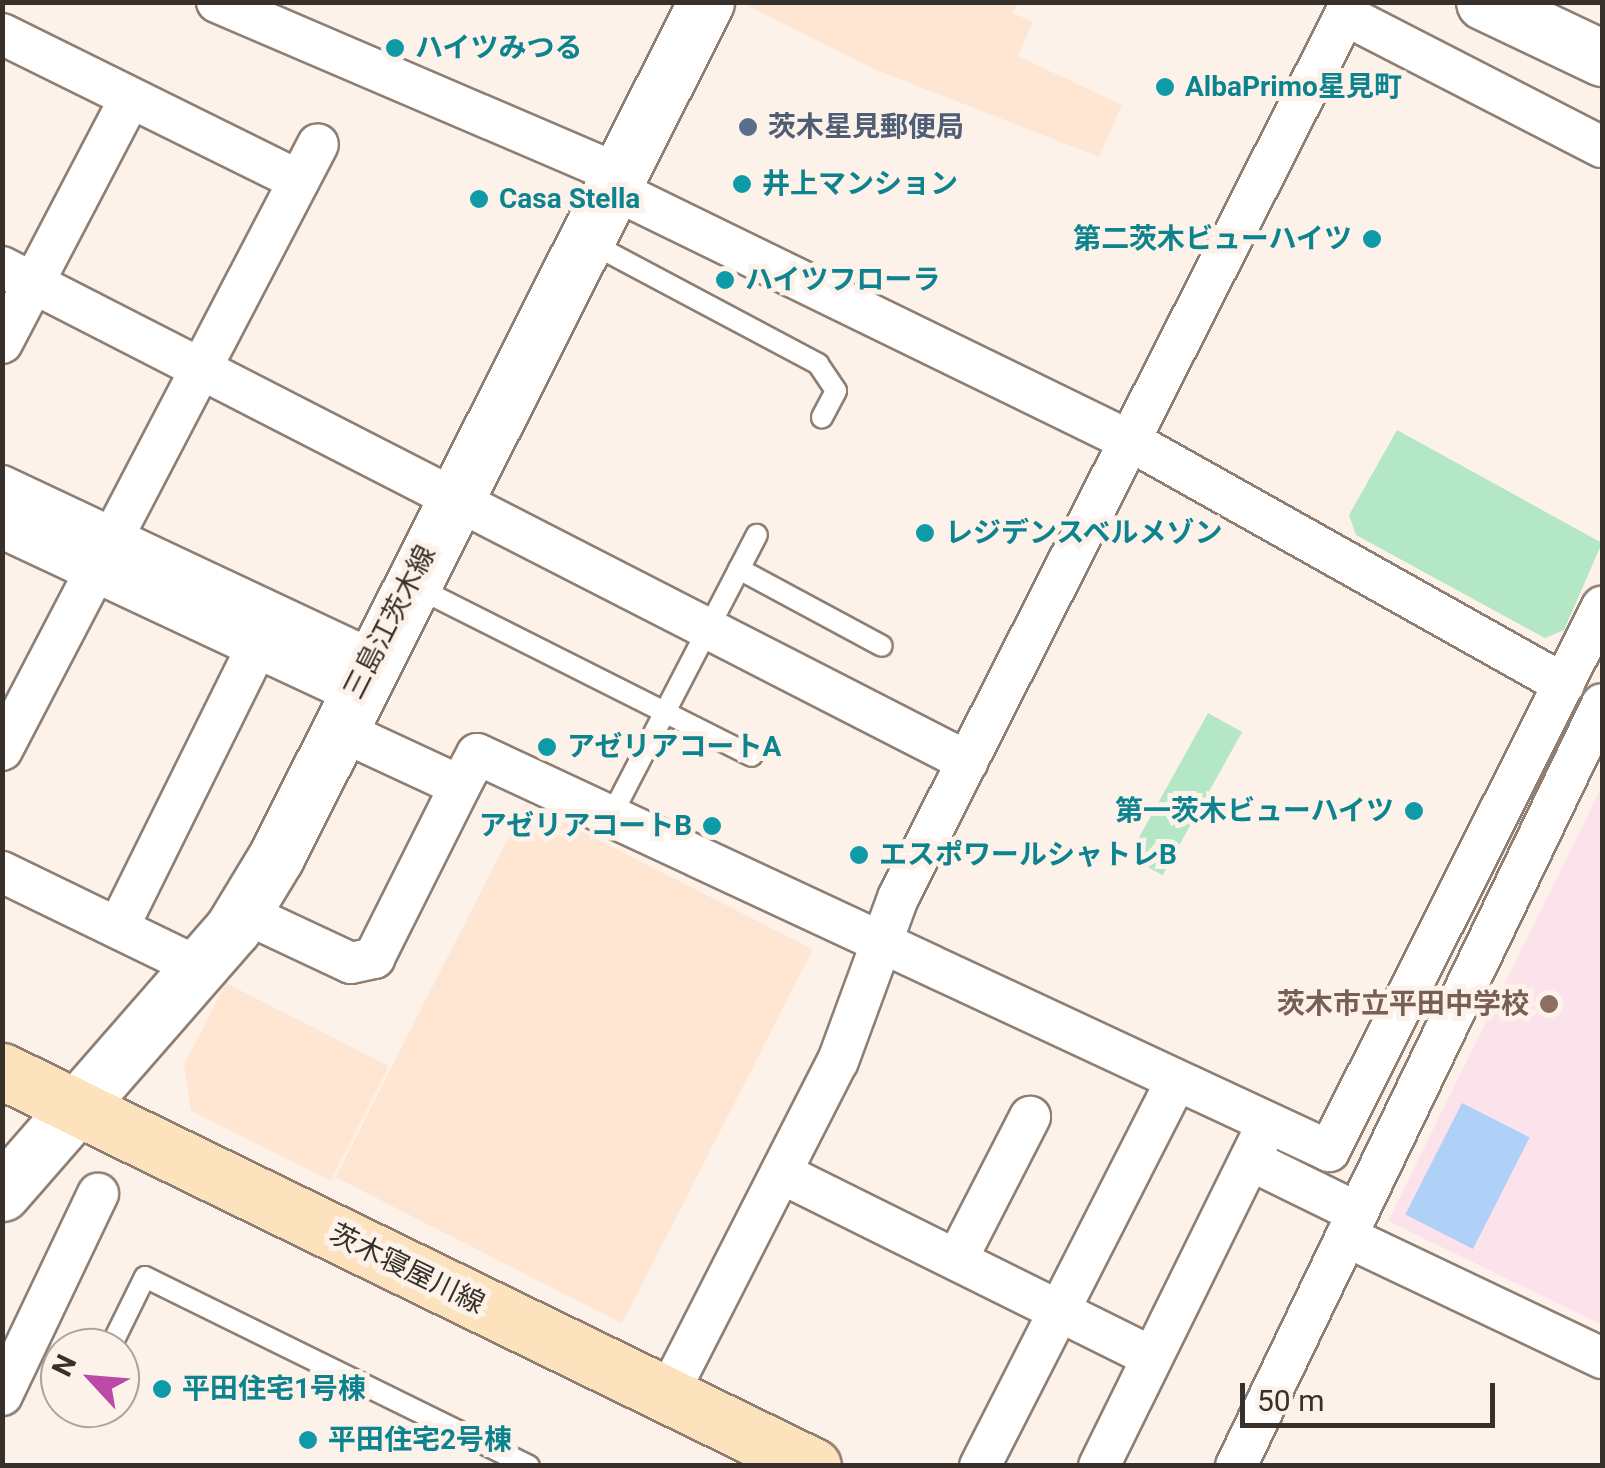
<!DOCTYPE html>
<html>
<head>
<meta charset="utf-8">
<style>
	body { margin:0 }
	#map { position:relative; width:1605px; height:1468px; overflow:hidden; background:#fdf2ea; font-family:Roboto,"Noto Sans JP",sans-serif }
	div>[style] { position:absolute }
	.built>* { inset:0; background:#ffe6d3; transform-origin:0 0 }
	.education>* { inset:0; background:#fce3eb }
	.green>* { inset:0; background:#b3e7c5; transform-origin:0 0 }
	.water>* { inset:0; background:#afd1f8; transform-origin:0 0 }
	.roads { filter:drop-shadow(2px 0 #8f7f72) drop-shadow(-2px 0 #8f7f72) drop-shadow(0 2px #8f7f72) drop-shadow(0 -2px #8f7f72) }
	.lane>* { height:20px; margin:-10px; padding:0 10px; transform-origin:10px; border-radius:10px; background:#fff }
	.street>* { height:40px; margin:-20px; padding:0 20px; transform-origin:20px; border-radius:20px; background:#fff }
	.secondary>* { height:55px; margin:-27.5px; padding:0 27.5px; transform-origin:27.5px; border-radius:27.5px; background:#fff }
	.primary>* { height:55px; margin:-27.5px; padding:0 27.5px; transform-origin:27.5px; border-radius:27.5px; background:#fde2be }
	.dots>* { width:28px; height:28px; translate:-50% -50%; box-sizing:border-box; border:5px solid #fdf2ea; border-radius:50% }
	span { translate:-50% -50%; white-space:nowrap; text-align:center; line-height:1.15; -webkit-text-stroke:10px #fdf2ea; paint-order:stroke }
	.culture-label { font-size:28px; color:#0d838f; font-weight:700 }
	.left { translate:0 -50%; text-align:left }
	.right { translate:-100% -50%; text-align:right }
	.service-label { font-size:28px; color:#4e5e75; font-weight:700 }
	.street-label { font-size:28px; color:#37302b }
	.education-label { font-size:28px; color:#785e54; font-weight:700 }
	.frame { position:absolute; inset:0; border:5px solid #37302b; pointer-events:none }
	.north { position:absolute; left:40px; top:1328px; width:100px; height:100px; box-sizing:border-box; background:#fdf2ea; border:2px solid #aea49e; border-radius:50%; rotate:296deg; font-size:28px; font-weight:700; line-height:40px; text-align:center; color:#37302b }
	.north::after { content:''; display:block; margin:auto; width:35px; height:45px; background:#ba4aa6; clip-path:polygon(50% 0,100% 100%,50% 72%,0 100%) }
	.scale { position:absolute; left:1240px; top:1383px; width:255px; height:45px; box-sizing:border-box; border:5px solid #37302b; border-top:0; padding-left:12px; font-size:30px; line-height:35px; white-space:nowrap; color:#37302b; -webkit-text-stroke:8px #fdf2ea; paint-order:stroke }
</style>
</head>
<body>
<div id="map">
	<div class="built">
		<i style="clip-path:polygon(740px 2px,1018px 3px,1013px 13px,1033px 22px,1018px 56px,1122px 105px,1099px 157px,874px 69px)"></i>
		<i style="left:526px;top:803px;width:322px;height:420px;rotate:27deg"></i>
		<i style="clip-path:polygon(226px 983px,389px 1066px,331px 1181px,191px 1111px,184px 1065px)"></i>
	</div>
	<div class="education">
		<i style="clip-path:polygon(1602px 786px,1602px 1325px,1388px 1221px)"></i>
	</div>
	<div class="green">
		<i style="clip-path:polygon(1397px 430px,1602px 543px,1564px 630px,1545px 638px,1356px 535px,1349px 515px)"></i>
		<i style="left:1208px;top:713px;width:39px;height:164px;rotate:29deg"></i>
	</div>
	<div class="water">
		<i style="left:1462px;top:1103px;width:76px;height:125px;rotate:27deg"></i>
	</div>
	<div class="roads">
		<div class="lane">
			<i style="left:587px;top:241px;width:262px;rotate:28deg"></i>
			<i style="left:818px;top:364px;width:32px;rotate:56deg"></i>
			<i style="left:836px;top:391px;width:30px;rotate:118deg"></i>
			<i style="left:739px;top:569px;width:162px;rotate:28.3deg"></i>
			<i style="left:414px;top:586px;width:378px;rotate:26.7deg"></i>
			<i style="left:610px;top:818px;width:319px;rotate:-62.6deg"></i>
			<i style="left:110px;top:1348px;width:79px;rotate:-63.8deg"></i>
			<i style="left:145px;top:1277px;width:428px;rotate:26.2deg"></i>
		</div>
		<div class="street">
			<i style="left:217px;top:2px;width:439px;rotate:23.2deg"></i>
			<i style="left:2px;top:34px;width:331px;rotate:26.3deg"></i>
			<i style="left:613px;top:189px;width:580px;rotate:25.99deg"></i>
			<i style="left:1134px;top:443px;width:493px;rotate:29.3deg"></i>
			<i style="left:2px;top:267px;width:1085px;rotate:27.13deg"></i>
			<i style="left:2px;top:343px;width:276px;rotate:-62.4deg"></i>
			<i style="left:2px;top:486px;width:408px;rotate:25.2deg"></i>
			<i style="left:2px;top:528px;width:389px;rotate:25.1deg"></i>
			<i style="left:2px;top:750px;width:683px;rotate:-62.46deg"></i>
			<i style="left:460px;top:786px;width:36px;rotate:-62deg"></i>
			<i style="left:477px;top:754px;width:940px;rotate:24.98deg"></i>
			<i style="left:1329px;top:1151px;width:609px;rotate:-63.35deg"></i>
			<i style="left:2px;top:872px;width:220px;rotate:25.9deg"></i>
			<i style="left:242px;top:912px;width:120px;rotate:25.1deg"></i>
			<i style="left:351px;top:963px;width:24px;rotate:-12deg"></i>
			<i style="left:374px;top:958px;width:192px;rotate:-63.4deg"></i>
			<i style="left:460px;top:786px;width:136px;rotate:-155.1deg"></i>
			<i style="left:118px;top:928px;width:340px;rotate:-63.7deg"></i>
			<i style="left:1250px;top:1160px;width:118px;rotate:26.1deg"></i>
			<i style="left:781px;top:1173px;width:414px;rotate:26.4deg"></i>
			<i style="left:1347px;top:1237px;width:282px;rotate:25.4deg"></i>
			<i style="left:957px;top:1259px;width:160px;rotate:-62.8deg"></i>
			<i style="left:668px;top:1394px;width:374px;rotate:-63deg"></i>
			<i style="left:838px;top:1061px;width:174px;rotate:-69.8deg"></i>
			<i style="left:898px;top:898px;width:990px;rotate:-63.15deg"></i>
			<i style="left:1345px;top:15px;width:289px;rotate:27.2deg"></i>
			<i style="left:2px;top:1395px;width:223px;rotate:-64.5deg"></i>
			<i style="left:980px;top:1466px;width:432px;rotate:-63deg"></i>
			<i style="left:1099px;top:1466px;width:382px;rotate:-63.8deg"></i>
			<i style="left:1236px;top:1466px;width:845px;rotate:-64.34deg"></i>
		</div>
		<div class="secondary">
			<i style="left:1484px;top:2px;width:131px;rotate:25.4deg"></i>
			<i style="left:2px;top:1193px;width:352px;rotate:-48.9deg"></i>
			<i style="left:233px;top:928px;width:83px;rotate:-58.8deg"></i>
			<i style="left:276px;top:857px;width:957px;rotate:-63.3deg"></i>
		</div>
		<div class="primary">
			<i style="left:2px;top:1071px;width:902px;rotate:25.97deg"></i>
		</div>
	</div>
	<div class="dots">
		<i style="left:395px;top:48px;background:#0f9aa8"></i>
		<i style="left:1165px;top:87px;background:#0f9aa8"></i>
		<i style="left:748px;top:127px;background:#5c6f8a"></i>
		<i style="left:742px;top:184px;background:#0f9aa8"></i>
		<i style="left:479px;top:199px;background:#0f9aa8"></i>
		<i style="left:1372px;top:239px;background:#0f9aa8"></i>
		<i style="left:725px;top:280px;background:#0f9aa8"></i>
		<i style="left:925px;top:533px;background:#0f9aa8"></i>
		<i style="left:547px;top:747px;background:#0f9aa8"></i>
		<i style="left:1414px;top:811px;background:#0f9aa8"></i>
		<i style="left:712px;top:826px;background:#0f9aa8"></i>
		<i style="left:859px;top:855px;background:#0f9aa8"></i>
		<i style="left:1549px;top:1004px;background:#8d6e63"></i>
		<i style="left:162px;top:1389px;background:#0f9aa8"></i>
		<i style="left:308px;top:1440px;background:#0f9aa8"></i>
	</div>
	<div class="culture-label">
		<span class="left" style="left:415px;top:48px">ハイツみつる</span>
		<span class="left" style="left:1185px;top:87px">AlbaPrimo星見町</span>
		<span class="left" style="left:762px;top:184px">井上マンション</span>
		<span class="left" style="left:499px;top:199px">Casa Stella</span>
		<span class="right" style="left:1352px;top:239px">第二茨木ビューハイツ</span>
		<span class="left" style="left:745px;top:280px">ハイツフローラ</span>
		<span class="left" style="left:945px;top:533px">レジデンスベルメゾン</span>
		<span class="left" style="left:567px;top:747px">アゼリアコートA</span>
		<span class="right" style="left:1394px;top:811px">第一茨木ビューハイツ</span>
		<span class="right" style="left:692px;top:826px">アゼリアコートB</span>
		<span class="left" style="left:879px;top:855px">エスポワールシャトレB</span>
		<span class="left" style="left:182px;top:1389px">平田住宅1号棟</span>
		<span class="left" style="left:328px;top:1440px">平田住宅2号棟</span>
	</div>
	<div class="service-label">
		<span class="left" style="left:768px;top:127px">茨木星見郵便局</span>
	</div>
	<div class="street-label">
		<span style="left:390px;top:622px;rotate:-63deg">三島江茨木線</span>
		<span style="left:407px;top:1269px;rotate:26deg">茨木寝屋川線</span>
	</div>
	<div class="education-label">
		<span class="right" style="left:1529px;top:1004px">茨木市立平田中学校</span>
	</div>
	<div class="frame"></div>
	<div class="north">N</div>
	<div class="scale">50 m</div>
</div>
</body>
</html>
